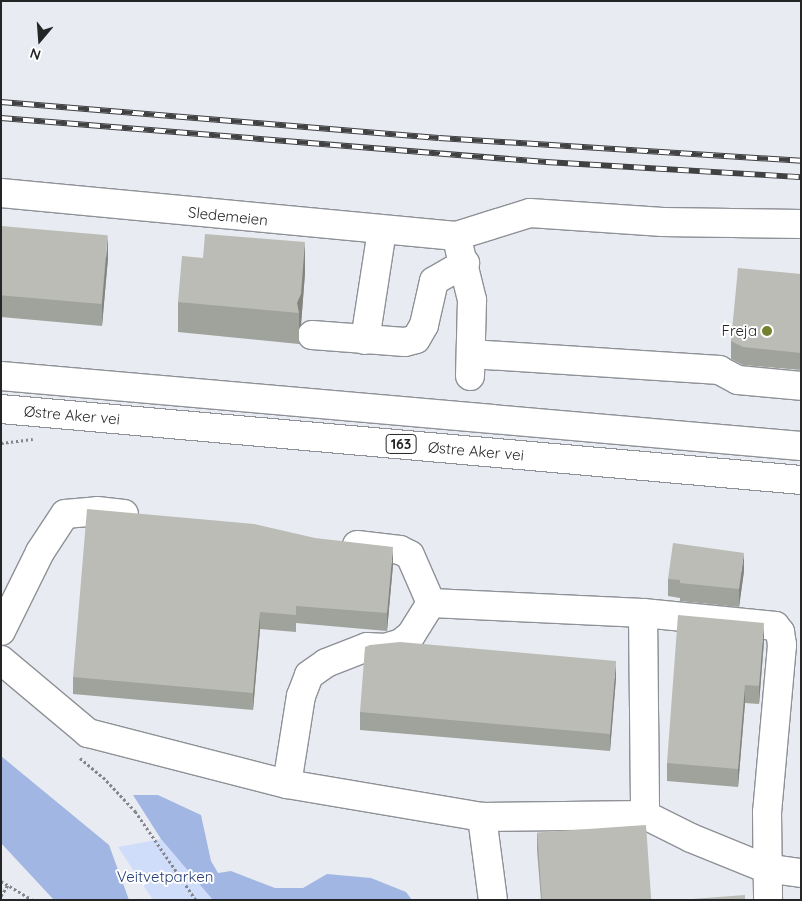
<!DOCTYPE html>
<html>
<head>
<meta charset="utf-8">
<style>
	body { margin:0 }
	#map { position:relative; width:802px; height:901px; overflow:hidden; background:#e8ebf1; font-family:Quicksand,sans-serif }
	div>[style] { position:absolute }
	.green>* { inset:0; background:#d0ddfa }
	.forest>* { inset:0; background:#a1b6e2 }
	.path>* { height:3px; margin-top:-1.5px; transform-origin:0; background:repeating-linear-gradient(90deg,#84868a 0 2.5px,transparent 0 5px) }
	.roads { filter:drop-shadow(1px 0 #8e9196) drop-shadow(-1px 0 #8e9196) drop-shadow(0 1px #8e9196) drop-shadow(0 -1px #8e9196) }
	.minor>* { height:28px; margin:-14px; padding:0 14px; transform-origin:14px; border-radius:14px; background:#fff }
	.highway>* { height:28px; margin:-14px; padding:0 14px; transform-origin:14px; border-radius:14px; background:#fff }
	.rail>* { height:5.5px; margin-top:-2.75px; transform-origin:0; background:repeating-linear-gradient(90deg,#fff 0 11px,#404143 0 22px); box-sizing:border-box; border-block:1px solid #404143 }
	.wall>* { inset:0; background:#a0a29c }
	.shaded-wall>* { inset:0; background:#82847f }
	.building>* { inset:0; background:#babcb5; transform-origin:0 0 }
	.dots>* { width:14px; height:14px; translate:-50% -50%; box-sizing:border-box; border:2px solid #fff; border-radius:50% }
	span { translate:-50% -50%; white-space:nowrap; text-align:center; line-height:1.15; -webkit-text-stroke:4px #fff; paint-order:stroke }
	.shield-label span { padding:1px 4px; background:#fff; border:1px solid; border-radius:4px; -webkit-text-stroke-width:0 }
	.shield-label { font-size:14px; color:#242527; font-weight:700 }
	.street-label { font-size:15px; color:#242527 }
	.poi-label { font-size:15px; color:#242527 }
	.right { translate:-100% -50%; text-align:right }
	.park-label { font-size:15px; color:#263d74 }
	.frame { position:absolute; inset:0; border:2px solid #242527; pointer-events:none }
	.north { position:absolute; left:15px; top:15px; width:50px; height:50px; -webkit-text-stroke:4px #fff; paint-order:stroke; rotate:198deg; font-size:14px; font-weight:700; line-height:20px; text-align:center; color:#242527 }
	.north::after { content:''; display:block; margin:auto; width:18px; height:22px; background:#242527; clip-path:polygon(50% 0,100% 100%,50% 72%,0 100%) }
</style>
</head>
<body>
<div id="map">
	<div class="green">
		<i style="clip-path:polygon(161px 839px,208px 893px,213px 900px,153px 900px,118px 847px)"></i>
	</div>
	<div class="forest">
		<i style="clip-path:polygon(1px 756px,109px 845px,129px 900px,54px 900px,1px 843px)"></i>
		<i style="clip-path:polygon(133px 795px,158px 795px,201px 815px,211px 861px,218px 873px,231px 871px,275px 888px,303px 888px,327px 874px,371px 878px,406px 892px,412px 900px,213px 900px,161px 839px)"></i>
	</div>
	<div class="path">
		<i style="left:1px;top:443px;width:32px;rotate:-7deg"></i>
		<i style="left:80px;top:758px;width:30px;rotate:40deg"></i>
		<i style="left:103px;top:777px;width:47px;rotate:46.7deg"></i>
		<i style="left:135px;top:811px;width:108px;rotate:55.6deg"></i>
		<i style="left:1px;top:881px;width:37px;rotate:31deg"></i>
		<i style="left:1px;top:896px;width:13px;rotate:-58deg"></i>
	</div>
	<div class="roads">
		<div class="minor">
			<i style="left:1px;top:193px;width:457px;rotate:5.4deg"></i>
			<i style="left:456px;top:236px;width:77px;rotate:-17.3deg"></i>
			<i style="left:530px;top:213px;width:133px;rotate:3.9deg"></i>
			<i style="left:663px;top:222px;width:138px;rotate:0.8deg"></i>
			<i style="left:459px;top:247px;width:55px;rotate:76.2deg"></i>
			<i style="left:472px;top:300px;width:76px;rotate:91.5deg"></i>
			<i style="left:312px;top:335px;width:93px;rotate:4.3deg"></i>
			<i style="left:405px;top:342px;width:11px;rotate:-15deg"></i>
			<i style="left:416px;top:339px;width:16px;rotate:-60deg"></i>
			<i style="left:424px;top:325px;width:45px;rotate:-77.2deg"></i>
			<i style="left:434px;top:281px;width:36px;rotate:-30deg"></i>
			<i style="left:365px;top:340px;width:111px;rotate:-81.2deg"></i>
			<i style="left:471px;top:354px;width:249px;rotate:3.7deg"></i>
			<i style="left:719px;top:370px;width:21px;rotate:28deg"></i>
			<i style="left:738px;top:380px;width:63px;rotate:5.4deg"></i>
			<i style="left:357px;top:545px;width:43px;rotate:6.6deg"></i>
			<i style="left:400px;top:550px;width:11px;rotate:27deg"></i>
			<i style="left:410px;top:555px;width:52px;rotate:66.4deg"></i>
			<i style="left:643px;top:613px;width:202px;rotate:89.4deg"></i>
			<i style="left:1px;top:631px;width:88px;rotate:-63.7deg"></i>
			<i style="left:40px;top:552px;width:45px;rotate:-56.7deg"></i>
			<i style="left:65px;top:514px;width:32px;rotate:-5deg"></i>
			<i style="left:97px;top:511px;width:27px;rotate:6deg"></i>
			<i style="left:1px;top:660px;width:114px;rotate:40deg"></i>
			<i style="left:88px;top:733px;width:205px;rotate:14.4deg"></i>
			<i style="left:287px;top:784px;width:198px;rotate:9.6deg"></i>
			<i style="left:482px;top:817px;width:163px;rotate:-0.7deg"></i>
			<i style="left:645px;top:815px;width:51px;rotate:26.6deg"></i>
			<i style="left:691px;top:838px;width:80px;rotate:22.1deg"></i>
			<i style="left:765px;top:868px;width:36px;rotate:8deg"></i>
			<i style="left:287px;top:784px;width:89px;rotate:-81deg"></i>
			<i style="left:301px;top:696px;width:22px;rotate:-69deg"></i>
			<i style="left:309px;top:675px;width:21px;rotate:-35deg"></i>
			<i style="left:326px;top:663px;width:44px;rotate:-21.3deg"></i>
			<i style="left:367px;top:647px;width:18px;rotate:3deg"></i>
			<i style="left:385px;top:648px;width:17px;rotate:-17deg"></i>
			<i style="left:401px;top:643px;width:13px;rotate:-39deg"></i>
			<i style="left:411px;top:635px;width:38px;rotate:-58deg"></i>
			<i style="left:431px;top:603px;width:212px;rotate:2.7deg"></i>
			<i style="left:643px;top:613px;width:133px;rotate:5.6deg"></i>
			<i style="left:775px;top:626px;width:8px;rotate:50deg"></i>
			<i style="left:780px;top:632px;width:13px;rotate:81deg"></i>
			<i style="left:782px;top:645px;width:168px;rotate:95.1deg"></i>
			<i style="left:767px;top:812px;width:88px;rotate:89.3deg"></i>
			<i style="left:482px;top:817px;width:84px;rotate:82.5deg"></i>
		</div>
		<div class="highway">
			<i style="left:1px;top:376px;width:803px;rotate:5deg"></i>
			<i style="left:1px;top:409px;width:803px;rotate:5.07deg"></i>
		</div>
	</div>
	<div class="rail">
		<i style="left:1px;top:102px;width:439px;rotate:4.7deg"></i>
		<i style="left:439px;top:138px;width:363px;rotate:3.6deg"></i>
		<i style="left:1px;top:118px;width:547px;rotate:4.62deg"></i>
		<i style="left:546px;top:162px;width:255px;rotate:3.4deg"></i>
	</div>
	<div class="wall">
		<i style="clip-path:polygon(1px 226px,108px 258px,102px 326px,1px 317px)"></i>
		<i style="clip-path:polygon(203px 258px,305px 273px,301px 325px,299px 328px,299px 344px,178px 332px,178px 302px)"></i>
		<i style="clip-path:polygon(801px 274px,801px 370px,743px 365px,731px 359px,731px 341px)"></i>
		<i style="clip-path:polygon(393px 565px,387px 631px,296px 623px,296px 632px,260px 629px,253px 710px,73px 694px,73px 677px)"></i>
		<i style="clip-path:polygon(744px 571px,739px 607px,680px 601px,680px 598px,668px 596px,668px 579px)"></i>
		<i style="clip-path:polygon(764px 641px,759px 704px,745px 703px,738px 787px,667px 781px,667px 763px)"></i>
		<i style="clip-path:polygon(616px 678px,610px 751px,360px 730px,360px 712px)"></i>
		<i style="clip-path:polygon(537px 833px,651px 900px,541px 900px,537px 850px)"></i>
	</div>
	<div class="shaded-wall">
		<i style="clip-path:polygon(108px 235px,108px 258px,102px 326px,102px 304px)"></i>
		<i style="clip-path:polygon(305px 242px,305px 273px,301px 325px,299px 328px,299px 313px,297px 303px)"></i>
		<i style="clip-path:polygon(393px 547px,393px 565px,387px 631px,387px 613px)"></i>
		<i style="clip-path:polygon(744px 553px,744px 571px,739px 607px,739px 589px)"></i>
		<i style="clip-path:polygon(260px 612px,260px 629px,253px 710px,253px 693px)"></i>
		<i style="clip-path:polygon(764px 623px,764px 641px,759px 704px,759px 686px)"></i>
		<i style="clip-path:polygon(616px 661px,616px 678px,610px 751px,610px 734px)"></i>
		<i style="clip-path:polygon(745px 685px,745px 703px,738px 787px,738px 769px)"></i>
	</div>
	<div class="building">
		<i style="left:1px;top:226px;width:107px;height:69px;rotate:5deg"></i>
		<i style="clip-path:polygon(205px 234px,305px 242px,301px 294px,297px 303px,299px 313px,178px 302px,182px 256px,203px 258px)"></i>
		<i style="clip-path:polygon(738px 268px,801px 274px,801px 353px,743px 347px,731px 341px)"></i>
		<i style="clip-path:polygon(87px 509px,254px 524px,315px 538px,393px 547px,387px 613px,296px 606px,296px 615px,260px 612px,253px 693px,73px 677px)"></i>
		<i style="clip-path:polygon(673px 543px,744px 553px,739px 589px,680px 583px,680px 580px,668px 579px)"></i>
		<i style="clip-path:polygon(678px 615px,764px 623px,759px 686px,745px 685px,738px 769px,667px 763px)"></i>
		<i style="clip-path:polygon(400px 642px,616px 661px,610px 734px,360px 712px,365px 647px,370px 645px)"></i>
		<i style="left:646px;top:825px;width:75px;height:109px;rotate:86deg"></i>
		<i style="clip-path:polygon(745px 895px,745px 900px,679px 900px)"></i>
	</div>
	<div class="dots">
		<i style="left:767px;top:331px;background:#73812e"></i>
	</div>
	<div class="shield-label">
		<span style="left:401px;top:444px">163</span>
	</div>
	<div class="street-label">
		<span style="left:228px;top:216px;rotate:6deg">Sledemeien</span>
		<span style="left:72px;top:415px;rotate:5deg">Østre Aker vei</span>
		<span style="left:476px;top:451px;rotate:5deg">Østre Aker vei</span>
	</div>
	<div class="poi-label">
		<span class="right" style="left:757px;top:331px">Freja</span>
	</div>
	<div class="park-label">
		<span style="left:165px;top:877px">Veitvetparken</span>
	</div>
	<div class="frame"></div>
	<div class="north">N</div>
</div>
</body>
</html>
